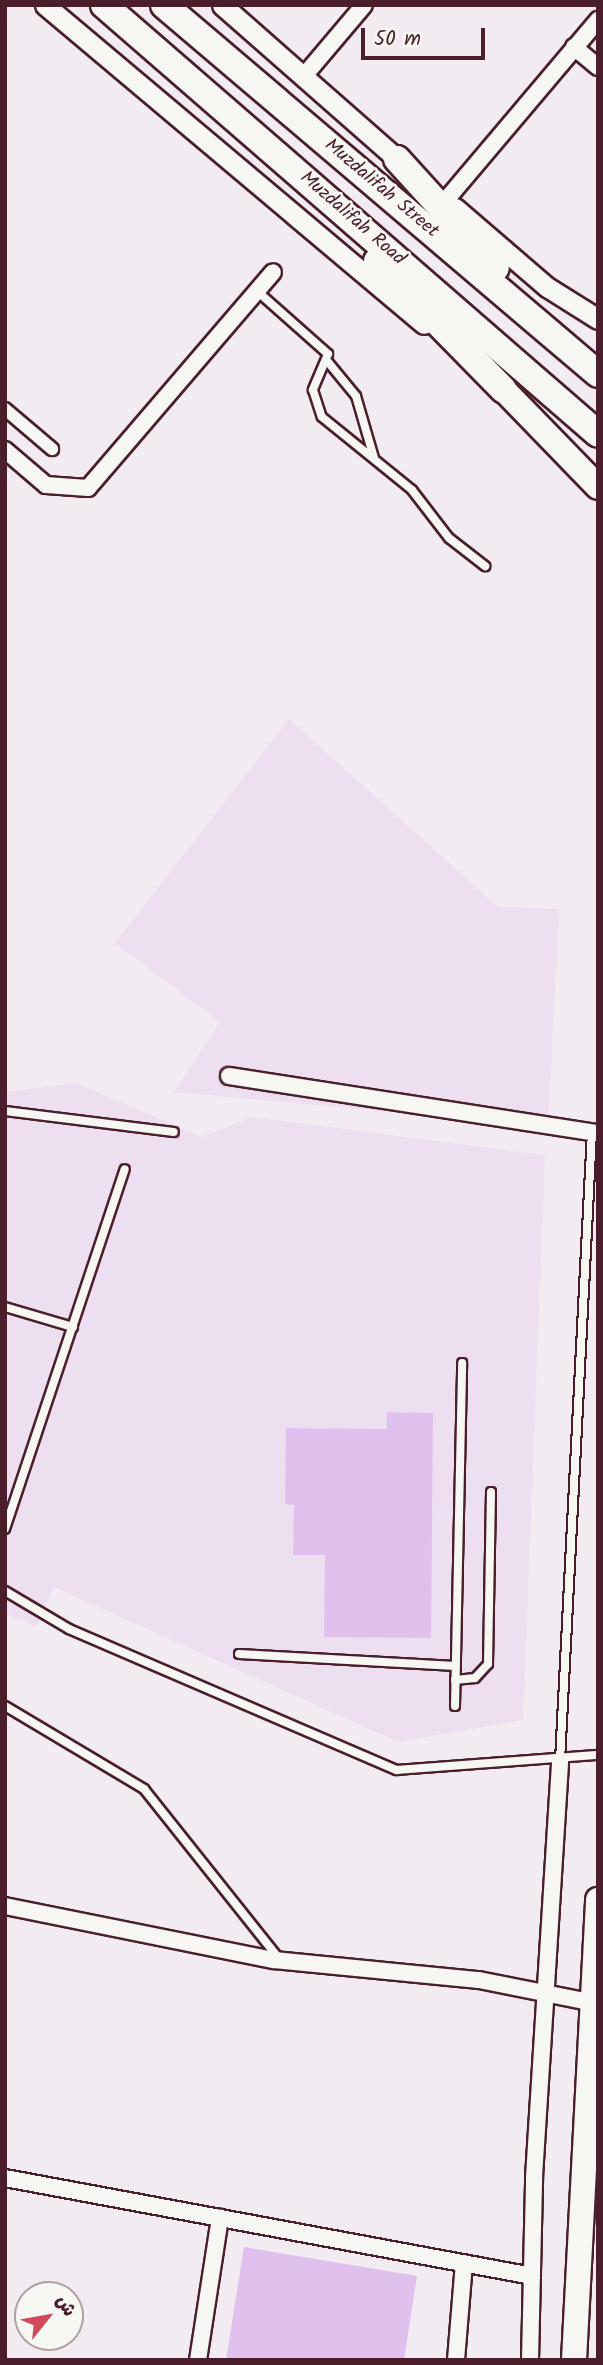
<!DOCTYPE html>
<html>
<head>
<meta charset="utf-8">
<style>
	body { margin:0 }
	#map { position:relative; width:603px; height:2365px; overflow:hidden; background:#f2ebf1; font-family:Kalam,"Playpen Sans Arabic",sans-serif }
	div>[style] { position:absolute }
	.built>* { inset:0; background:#eddef0 }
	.building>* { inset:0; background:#e0c0ed }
	.roads { filter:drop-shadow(2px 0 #4a1f2b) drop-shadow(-2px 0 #4a1f2b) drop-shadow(0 2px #4a1f2b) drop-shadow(0 -2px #4a1f2b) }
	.service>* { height:8px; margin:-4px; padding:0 4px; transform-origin:4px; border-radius:4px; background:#f6f6f2 }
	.pedestrian>* { height:12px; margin:-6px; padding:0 6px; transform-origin:6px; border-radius:6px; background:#f6f6f2 }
	.minor>* { height:16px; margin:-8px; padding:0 8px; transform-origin:8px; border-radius:8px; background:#f6f6f2 }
	.tertiary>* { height:19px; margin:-9.5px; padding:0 9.5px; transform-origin:9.5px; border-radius:9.5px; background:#f6f6f2 }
	.primary>* { height:24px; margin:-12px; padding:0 12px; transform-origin:12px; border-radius:12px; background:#f6f6f2 }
	.trunk>* { height:26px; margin:-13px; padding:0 13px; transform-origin:13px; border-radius:13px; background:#f6f6f2 }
	span { translate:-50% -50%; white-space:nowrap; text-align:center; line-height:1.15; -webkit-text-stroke:5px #f6f6f2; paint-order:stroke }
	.street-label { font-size:19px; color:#4a1f2b }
	.frame { position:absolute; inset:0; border:7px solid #4a1f2b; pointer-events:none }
	.north { position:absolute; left:14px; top:2281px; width:70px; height:70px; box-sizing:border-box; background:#f6f6f2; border:2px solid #b1a0a2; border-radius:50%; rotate:59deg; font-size:19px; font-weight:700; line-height:28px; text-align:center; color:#4a1f2b }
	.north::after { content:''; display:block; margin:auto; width:24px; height:32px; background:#d1495b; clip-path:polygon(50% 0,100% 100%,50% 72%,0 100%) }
	.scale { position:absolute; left:361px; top:28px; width:124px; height:32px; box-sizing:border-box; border:4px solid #4a1f2b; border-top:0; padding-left:9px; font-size:21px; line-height:24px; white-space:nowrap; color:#4a1f2b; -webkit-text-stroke:5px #f6f6f2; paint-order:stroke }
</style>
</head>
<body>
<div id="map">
	<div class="built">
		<i style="clip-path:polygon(289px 719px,498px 907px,559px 909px,548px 1126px,174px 1092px,220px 1022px,115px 943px)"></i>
		<i style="clip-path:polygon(76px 1083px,202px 1137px,252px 1117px,545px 1155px,523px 1720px,398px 1742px,54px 1587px,37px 1627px,5px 1613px,5px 1092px)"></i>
	</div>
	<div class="building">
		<i style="clip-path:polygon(387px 1412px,433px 1413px,431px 1638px,324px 1637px,325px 1555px,293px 1555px,294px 1505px,285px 1504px,286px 1428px,387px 1429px)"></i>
		<i style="clip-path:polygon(244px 2247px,417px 2276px,404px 2360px,226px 2360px)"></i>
	</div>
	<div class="roads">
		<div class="service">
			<i style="left:257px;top:291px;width:95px;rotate:41.6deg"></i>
			<i style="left:328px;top:354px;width:39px;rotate:113deg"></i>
			<i style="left:313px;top:390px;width:28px;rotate:72deg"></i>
			<i style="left:322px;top:417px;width:116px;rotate:39deg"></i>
			<i style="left:412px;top:490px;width:61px;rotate:52.4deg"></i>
			<i style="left:449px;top:538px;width:46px;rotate:37.9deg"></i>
			<i style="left:328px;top:362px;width:44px;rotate:50.5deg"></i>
			<i style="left:356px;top:396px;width:65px;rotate:73.8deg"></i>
			<i style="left:5px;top:1111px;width:170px;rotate:7.1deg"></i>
			<i style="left:5px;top:1307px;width:71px;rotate:16.4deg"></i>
			<i style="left:5px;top:1529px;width:379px;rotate:-71.6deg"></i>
			<i style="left:5px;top:1591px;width:74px;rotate:30.7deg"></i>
			<i style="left:69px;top:1629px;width:357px;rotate:23.3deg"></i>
			<i style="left:397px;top:1770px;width:202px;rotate:-4.3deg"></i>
			<i style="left:239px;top:1654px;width:217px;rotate:3.2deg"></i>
			<i style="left:455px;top:1680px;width:20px;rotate:-6deg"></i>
			<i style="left:475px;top:1678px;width:19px;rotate:-47deg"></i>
			<i style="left:488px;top:1664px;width:172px;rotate:-89deg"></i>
			<i style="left:5px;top:1706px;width:162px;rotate:30.8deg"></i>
			<i style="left:144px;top:1789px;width:218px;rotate:51.5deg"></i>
			<i style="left:455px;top:1706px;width:343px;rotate:-88.8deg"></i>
			<i style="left:560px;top:1761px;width:630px;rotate:-87.09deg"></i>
		</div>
		<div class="pedestrian">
			<i style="left:5px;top:409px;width:62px;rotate:40.4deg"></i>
		</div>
		<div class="minor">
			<i style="left:574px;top:47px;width:31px;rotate:40deg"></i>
			<i style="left:304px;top:76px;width:93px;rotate:-49.8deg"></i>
			<i style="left:446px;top:200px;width:236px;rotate:-49.8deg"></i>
			<i style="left:5px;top:450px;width:54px;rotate:40.5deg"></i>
			<i style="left:46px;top:485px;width:42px;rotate:4.1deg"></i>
			<i style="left:88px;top:488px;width:284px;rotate:-49.4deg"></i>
			<i style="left:229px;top:1076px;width:373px;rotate:8.8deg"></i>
			<i style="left:5px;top:1906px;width:274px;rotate:11.4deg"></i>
			<i style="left:274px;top:1960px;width:206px;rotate:5.6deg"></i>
			<i style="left:479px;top:1980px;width:117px;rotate:11.3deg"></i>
			<i style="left:5px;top:2178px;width:536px;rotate:10.53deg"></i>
			<i style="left:198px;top:2360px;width:144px;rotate:-81.2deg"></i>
			<i style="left:456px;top:2360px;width:97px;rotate:-85.3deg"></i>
			<i style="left:530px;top:2360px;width:183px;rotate:-88.7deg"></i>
			<i style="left:534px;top:2177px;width:417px;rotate:-86.4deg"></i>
		</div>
		<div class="tertiary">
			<i style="left:45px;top:5px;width:495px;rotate:40.1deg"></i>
			<i style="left:222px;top:5px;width:244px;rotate:41.3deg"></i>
			<i style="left:455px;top:208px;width:121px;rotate:40.7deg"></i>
			<i style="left:547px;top:287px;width:60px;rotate:32.1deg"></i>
		</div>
		<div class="primary">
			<i style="left:503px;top:389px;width:136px;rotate:45.9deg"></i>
			<i style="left:574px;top:2360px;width:461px;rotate:-87deg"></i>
		</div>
		<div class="trunk">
			<i style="left:104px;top:5px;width:654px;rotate:40.97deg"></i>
			<i style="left:164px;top:5px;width:570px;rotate:40.37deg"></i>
			<i style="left:397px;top:159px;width:147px;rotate:47.8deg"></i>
			<i style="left:377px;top:261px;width:180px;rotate:45.5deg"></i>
		</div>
	</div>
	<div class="street-label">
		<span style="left:381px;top:189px;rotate:40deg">Muzdalifah Street</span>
		<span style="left:352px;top:219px;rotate:41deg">Muzdalifah Road</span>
	</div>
	<div class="frame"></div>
	<div class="north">ش</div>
	<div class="scale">50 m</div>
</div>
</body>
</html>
